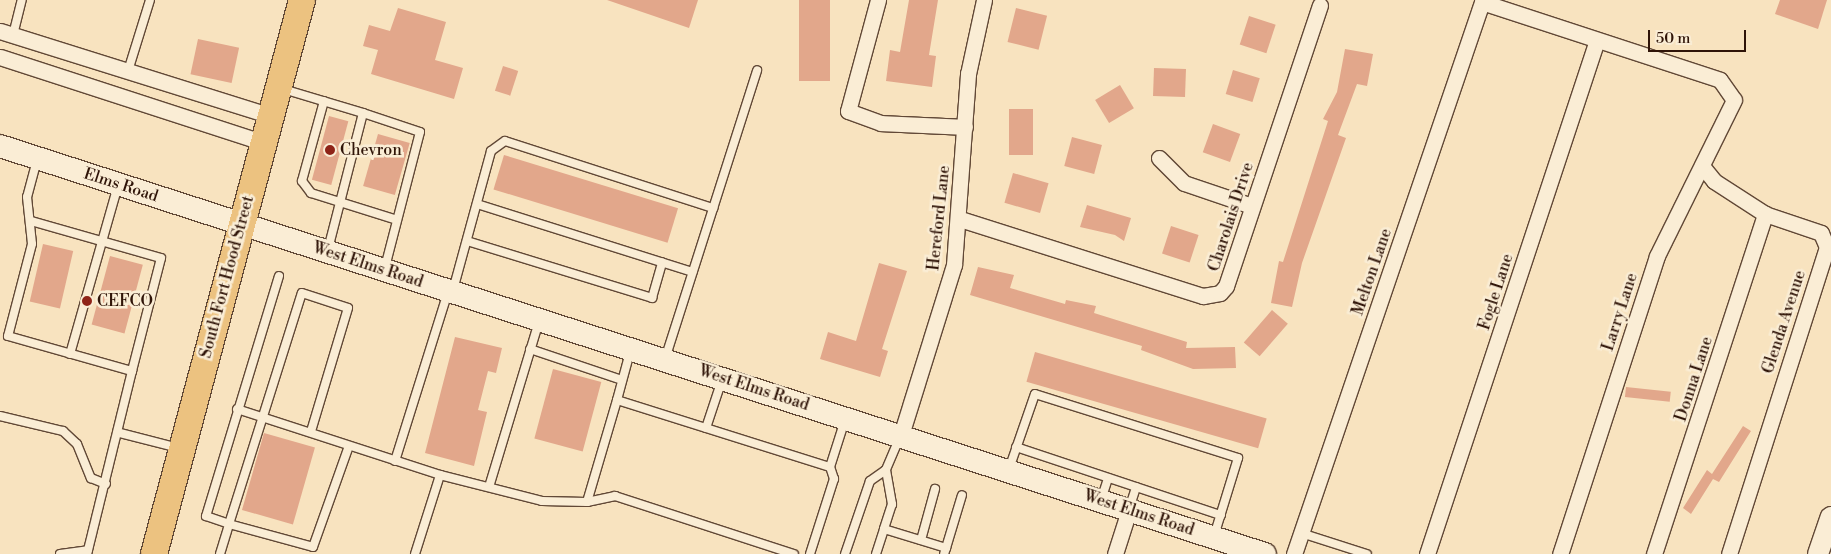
<!DOCTYPE html>
<html>
<head>
<meta charset="utf-8">
<style>
	body { margin:0 }
	#map { position:relative; width:1831px; height:554px; overflow:hidden; background:#f8e3bf; font-family:"Libre Bodoni",serif }
	div>[style] { position:absolute }
	.building>* { inset:0; background:#e2a78b; transform-origin:0 0 }
	.roads { filter:drop-shadow(1px 0 #614836) drop-shadow(-1px 0 #614836) drop-shadow(0 1px #614836) drop-shadow(0 -1px #614836) }
	.service>* { height:8px; margin:-4px; padding:0 4px; transform-origin:4px; border-radius:4px; background:#faedd5 }
	.minor>* { height:15px; margin:-7.5px; padding:0 7.5px; transform-origin:7.5px; border-radius:7.5px; background:#faedd5 }
	.tertiary>* { height:20px; margin:-10px; padding:0 10px; transform-origin:10px; border-radius:10px; background:#faedd5 }
	.secondary>* { height:22px; margin:-11px; padding:0 11px; transform-origin:11px; border-radius:11px; background:#faedd5 }
	.trunk>* { height:26px; margin:-13px; padding:0 13px; transform-origin:13px; border-radius:13px; background:#ecc280 }
	.dots>* { width:14px; height:14px; translate:-50% -50%; box-sizing:border-box; border:2px solid #faedd5; border-radius:50% }
	span { translate:-50% -50%; white-space:nowrap; text-align:center; line-height:1.15; -webkit-text-stroke:5px #faedd5; paint-order:stroke }
	.poi-label { font-size:16px; color:#2f1408 }
	.left { translate:0 -50%; text-align:left }
	.street-label { font-size:16px; color:#2f1408 }
	.scale { position:absolute; left:1648px; top:30px; width:98px; height:22px; box-sizing:border-box; border:2px solid #2f1408; border-top:0; padding-left:6px; font-size:15px; line-height:18px; white-space:nowrap; color:#2f1408; -webkit-text-stroke:4px #faedd5; paint-order:stroke }
</style>
</head>
<body>
<div id="map">
	<div class="building">
		<i style="clip-path:polygon(607px 0,698px 0,689px 28px)"></i>
		<i style="left:799px;top:0;width:31px;height:81px"></i>
		<i style="clip-path:polygon(909px 0,938px 0,929px 55px,936px 56px,932px 87px,886px 81px,890px 50px,900px 52px)"></i>
		<i style="clip-path:polygon(1780px 0,1827px 0,1818px 29px,1775px 14px)"></i>
		<i style="clip-path:polygon(398px 8px,446px 22px,435px 60px,463px 68px,454px 99px,371px 74px,378px 50px,363px 46px,369px 25px,390px 31px)"></i>
		<i style="left:1016px;top:8px;width:32px;height:35px;rotate:14deg"></i>
		<i style="left:1249px;top:16px;width:28px;height:30px;rotate:18deg"></i>
		<i style="left:198px;top:39px;width:42px;height:36px;rotate:12deg"></i>
		<i style="clip-path:polygon(1345px 49px,1373px 54px,1367px 86px,1357px 84px,1338px 135px,1346px 138px,1302px 263px,1292px 307px,1271px 303px,1279px 261px,1283px 262px,1328px 121px,1323px 119px,1337px 92px)"></i>
		<i style="left:503px;top:66px;width:16px;height:26px;rotate:18deg"></i>
		<i style="left:1154px;top:68px;width:32px;height:28px;rotate:2deg"></i>
		<i style="left:1233px;top:70px;width:28px;height:25px;rotate:17deg"></i>
		<i style="left:1120px;top:85px;width:27px;height:29px;rotate:59deg"></i>
		<i style="left:1033px;top:109px;width:46px;height:24px;rotate:90deg"></i>
		<i style="left:329px;top:116px;width:20px;height:66px;rotate:15deg"></i>
		<i style="left:1213px;top:124px;width:29px;height:30px;rotate:20deg"></i>
		<i style="left:378px;top:134px;width:33px;height:54px;rotate:16deg"></i>
		<i style="left:1072px;top:137px;width:31px;height:30px;rotate:15deg"></i>
		<i style="left:504px;top:155px;width:182px;height:36px;rotate:17deg"></i>
		<i style="left:1013px;top:173px;width:37px;height:31px;rotate:16deg"></i>
		<i style="clip-path:polygon(1087px 205px,1131px 218px,1124px 241px,1115px 235px,1080px 227px)"></i>
		<i style="left:1171px;top:226px;width:29px;height:29px;rotate:18deg"></i>
		<i style="left:43px;top:244px;width:31px;height:59px;rotate:13deg"></i>
		<i style="left:110px;top:256px;width:34px;height:71px;rotate:15deg"></i>
		<i style="clip-path:polygon(879px 263px,907px 271px,882px 349px,888px 351px,880px 377px,820px 359px,828px 332px,856px 341px)"></i>
		<i style="clip-path:polygon(978px 267px,1014px 275px,1010px 288px,1065px 304px,1066px 300px,1096px 306px,1094px 313px,1187px 342px,1186px 348px,1235px 347px,1236px 368px,1193px 369px,1141px 350px,1142px 346px,970px 295px)"></i>
		<i style="left:1272px;top:310px;width:21px;height:43px;rotate:41deg"></i>
		<i style="clip-path:polygon(455px 337px,502px 348px,496px 373px,488px 371px,478px 410px,487px 412px,474px 466px,425px 453px)"></i>
		<i style="left:1035px;top:352px;width:241px;height:31px;rotate:16deg"></i>
		<i style="left:553px;top:369px;width:50px;height:72px;rotate:15deg"></i>
		<i style="left:1626px;top:387px;width:45px;height:10px;rotate:6deg"></i>
		<i style="clip-path:polygon(1743px 426px,1751px 431px,1719px 482px,1713px 479px,1691px 514px,1683px 508px,1707px 470px,1712px 474px)"></i>
		<i style="left:264px;top:433px;width:53px;height:80px;rotate:16deg"></i>
	</div>
	<div class="roads">
		<div class="service">
			<i style="left:13px;top:35px;width:36px;rotate:-76deg"></i>
			<i style="left:128px;top:71px;width:74px;rotate:-72.8deg"></i>
			<i style="left:283px;top:89px;width:84px;rotate:16.7deg"></i>
			<i style="left:363px;top:113px;width:140px;rotate:104.4deg"></i>
			<i style="left:324px;top:101px;width:83px;rotate:105.4deg"></i>
			<i style="left:302px;top:181px;width:15px;rotate:53deg"></i>
			<i style="left:311px;top:193px;width:90px;rotate:17.4deg"></i>
			<i style="left:363px;top:113px;width:60px;rotate:18.4deg"></i>
			<i style="left:420px;top:132px;width:139px;rotate:104.5deg"></i>
			<i style="left:37px;top:160px;width:38px;rotate:105deg"></i>
			<i style="left:27px;top:197px;width:47px;rotate:83.9deg"></i>
			<i style="left:32px;top:244px;width:95px;rotate:104.6deg"></i>
			<i style="left:8px;top:336px;width:129px;rotate:15.8deg"></i>
			<i style="left:132px;top:371px;width:188px;rotate:103.8deg"></i>
			<i style="left:477px;top:204px;width:226px;rotate:17.5deg"></i>
			<i style="left:31px;top:221px;width:135px;rotate:15.9deg"></i>
			<i style="left:161px;top:258px;width:117px;rotate:104.4deg"></i>
			<i style="left:467px;top:241px;width:194px;rotate:17.1deg"></i>
			<i style="left:652px;top:298px;width:37px;rotate:-74deg"></i>
			<i style="left:279px;top:276px;width:251px;rotate:106.9deg"></i>
			<i style="left:206px;top:516px;width:24px;rotate:19deg"></i>
			<i style="left:229px;top:524px;width:242px;rotate:-72.5deg"></i>
			<i style="left:302px;top:293px;width:48px;rotate:18.1deg"></i>
			<i style="left:348px;top:308px;width:128px;rotate:106.7deg"></i>
			<i style="left:453px;top:290px;width:144px;rotate:-74.7deg"></i>
			<i style="left:491px;top:151px;width:17px;rotate:-36deg"></i>
			<i style="left:505px;top:141px;width:219px;rotate:17.9deg"></i>
			<i style="left:530px;top:349px;width:97px;rotate:18.6deg"></i>
			<i style="left:70px;top:354px;width:175px;rotate:-74.1deg"></i>
			<i style="left:665px;top:359px;width:303px;rotate:-72.3deg"></i>
			<i style="left:617px;top:400px;width:50px;rotate:-74.8deg"></i>
			<i style="left:237px;top:409px;width:213px;rotate:18deg"></i>
			<i style="left:440px;top:475px;width:105px;rotate:14.3deg"></i>
			<i style="left:542px;top:501px;width:45px;rotate:1.3deg"></i>
			<i style="left:587px;top:502px;width:29px;rotate:-12deg"></i>
			<i style="left:615px;top:496px;width:188px;rotate:18deg"></i>
			<i style="left:0;top:416px;width:65px;rotate:13.4deg"></i>
			<i style="left:63px;top:431px;width:19px;rotate:43deg"></i>
			<i style="left:77px;top:444px;width:37px;rotate:68deg"></i>
			<i style="left:91px;top:478px;width:16px;rotate:22deg"></i>
			<i style="left:706px;top:428px;width:51px;rotate:-71.6deg"></i>
			<i style="left:120px;top:433px;width:61px;rotate:14.3deg"></i>
			<i style="left:899px;top:439px;width:34px;rotate:113deg"></i>
			<i style="left:886px;top:470px;width:35px;rotate:80deg"></i>
			<i style="left:892px;top:504px;width:26px;rotate:108deg"></i>
			<i style="left:884px;top:529px;width:65px;rotate:17deg"></i>
			<i style="left:946px;top:548px;width:6px;rotate:108deg"></i>
			<i style="left:1016px;top:447px;width:216px;rotate:18.4deg"></i>
			<i style="left:395px;top:461px;width:177px;rotate:-72.6deg"></i>
			<i style="left:1009px;top:469px;width:79px;rotate:-70.9deg"></i>
			<i style="left:1035px;top:394px;width:213px;rotate:17.5deg"></i>
			<i style="left:1238px;top:458px;width:82px;rotate:107.1deg"></i>
			<i style="left:489px;top:487px;width:173px;rotate:-73.2deg"></i>
			<i style="left:1101px;top:500px;width:23px;rotate:-72deg"></i>
			<i style="left:587px;top:502px;width:106px;rotate:-73.6deg"></i>
			<i style="left:617px;top:400px;width:223px;rotate:17.5deg"></i>
			<i style="left:1129px;top:509px;width:23px;rotate:-72deg"></i>
			<i style="left:1301px;top:533px;width:69px;rotate:17.7deg"></i>
			<i style="left:921px;top:540px;width:53px;rotate:-74.6deg"></i>
			<i style="left:946px;top:548px;width:55px;rotate:-73.2deg"></i>
			<i style="left:60px;top:554px;width:28px;rotate:-8deg"></i>
			<i style="left:220px;top:554px;width:31px;rotate:-73deg"></i>
			<i style="left:229px;top:524px;width:87px;rotate:15.3deg"></i>
			<i style="left:313px;top:547px;width:107px;rotate:-70.4deg"></i>
			<i style="left:415px;top:554px;width:83px;rotate:-72.4deg"></i>
			<i style="left:810px;top:554px;width:79px;rotate:-72.3deg"></i>
			<i style="left:834px;top:479px;width:13px;rotate:-108deg"></i>
			<i style="left:830px;top:467px;width:49px;rotate:-72.3deg"></i>
			<i style="left:845px;top:554px;width:77px;rotate:-71.1deg"></i>
			<i style="left:870px;top:481px;width:19px;rotate:-35deg"></i>
			<i style="left:876px;top:554px;width:26px;rotate:-72deg"></i>
		</div>
		<div class="minor">
			<i style="left:878px;top:0;width:115px;rotate:105.1deg"></i>
			<i style="left:848px;top:111px;width:35px;rotate:20deg"></i>
			<i style="left:881px;top:123px;width:84px;rotate:2.7deg"></i>
			<i style="left:0;top:31px;width:284px;rotate:17.4deg"></i>
			<i style="left:0;top:57px;width:278px;rotate:18deg"></i>
			<i style="left:1159px;top:158px;width:35px;rotate:45deg"></i>
			<i style="left:1184px;top:183px;width:72px;rotate:18.7deg"></i>
			<i style="left:1702px;top:166px;width:19px;rotate:51deg"></i>
			<i style="left:1714px;top:181px;width:61px;rotate:32.9deg"></i>
			<i style="left:1765px;top:214px;width:59px;rotate:18.7deg"></i>
			<i style="left:1821px;top:233px;width:15px;rotate:67deg"></i>
			<i style="left:1827px;top:247px;width:322px;rotate:107.7deg"></i>
			<i style="left:960px;top:219px;width:255px;rotate:17.6deg"></i>
			<i style="left:1203px;top:296px;width:17px;rotate:-10deg"></i>
			<i style="left:1220px;top:293px;width:9px;rotate:-49deg"></i>
			<i style="left:1226px;top:286px;width:296px;rotate:-71.5deg"></i>
			<i style="left:901px;top:435px;width:178px;rotate:-72.7deg"></i>
			<i style="left:954px;top:265px;width:192px;rotate:-85.8deg"></i>
			<i style="left:968px;top:74px;width:76px;rotate:-77.8deg"></i>
			<i style="left:1115px;top:554px;width:46px;rotate:-72.3deg"></i>
			<i style="left:1294px;top:554px;width:583px;rotate:-71.19deg"></i>
			<i style="left:1482px;top:2px;width:250px;rotate:18.1deg"></i>
			<i style="left:1720px;top:80px;width:24px;rotate:55deg"></i>
			<i style="left:1734px;top:100px;width:174px;rotate:116.3deg"></i>
			<i style="left:1657px;top:256px;width:313px;rotate:108deg"></i>
			<i style="left:1427px;top:554px;width:541px;rotate:-71.7deg"></i>
			<i style="left:1654px;top:554px;width:358px;rotate:-71.9deg"></i>
		</div>
		<div class="tertiary">
			<i style="left:1818px;top:554px;width:39px;rotate:-71deg"></i>
		</div>
		<div class="secondary">
			<i style="left:0;top:146px;width:1329px;rotate:17.88deg"></i>
		</div>
		<div class="trunk">
			<i style="left:154px;top:554px;width:573px;rotate:-75.04deg"></i>
		</div>
	</div>
	<div class="dots">
		<i style="left:330px;top:150px;background:#8f2418"></i>
		<i style="left:87px;top:301px;background:#8f2418"></i>
	</div>
	<div class="poi-label">
		<span class="left" style="left:340px;top:150px">Chevron</span>
		<span class="left" style="left:97px;top:301px">CEFCO</span>
	</div>
	<div class="street-label">
		<span style="left:121px;top:185px;rotate:18deg">Elms Road</span>
		<span style="left:1231px;top:217px;rotate:-72deg">Charolais Drive</span>
		<span style="left:939px;top:218px;rotate:-84deg">Hereford Lane</span>
		<span style="left:368px;top:265px;rotate:18deg">West Elms Road</span>
		<span style="left:1372px;top:272px;rotate:-71deg">Melton Lane</span>
		<span style="left:227px;top:277px;rotate:-75deg">South Fort Hood Street</span>
		<span style="left:1496px;top:292px;rotate:-72deg">Fogle Lane</span>
		<span style="left:1620px;top:312px;rotate:-72deg">Larry Lane</span>
		<span style="left:1784px;top:322px;rotate:-72deg">Glenda Avenue</span>
		<span style="left:1694px;top:379px;rotate:-72deg">Donna Lane</span>
		<span style="left:754px;top:388px;rotate:18deg">West Elms Road</span>
		<span style="left:1139px;top:513px;rotate:18deg">West Elms Road</span>
	</div>
	<div class="scale">50 m</div>
</div>
</body>
</html>
